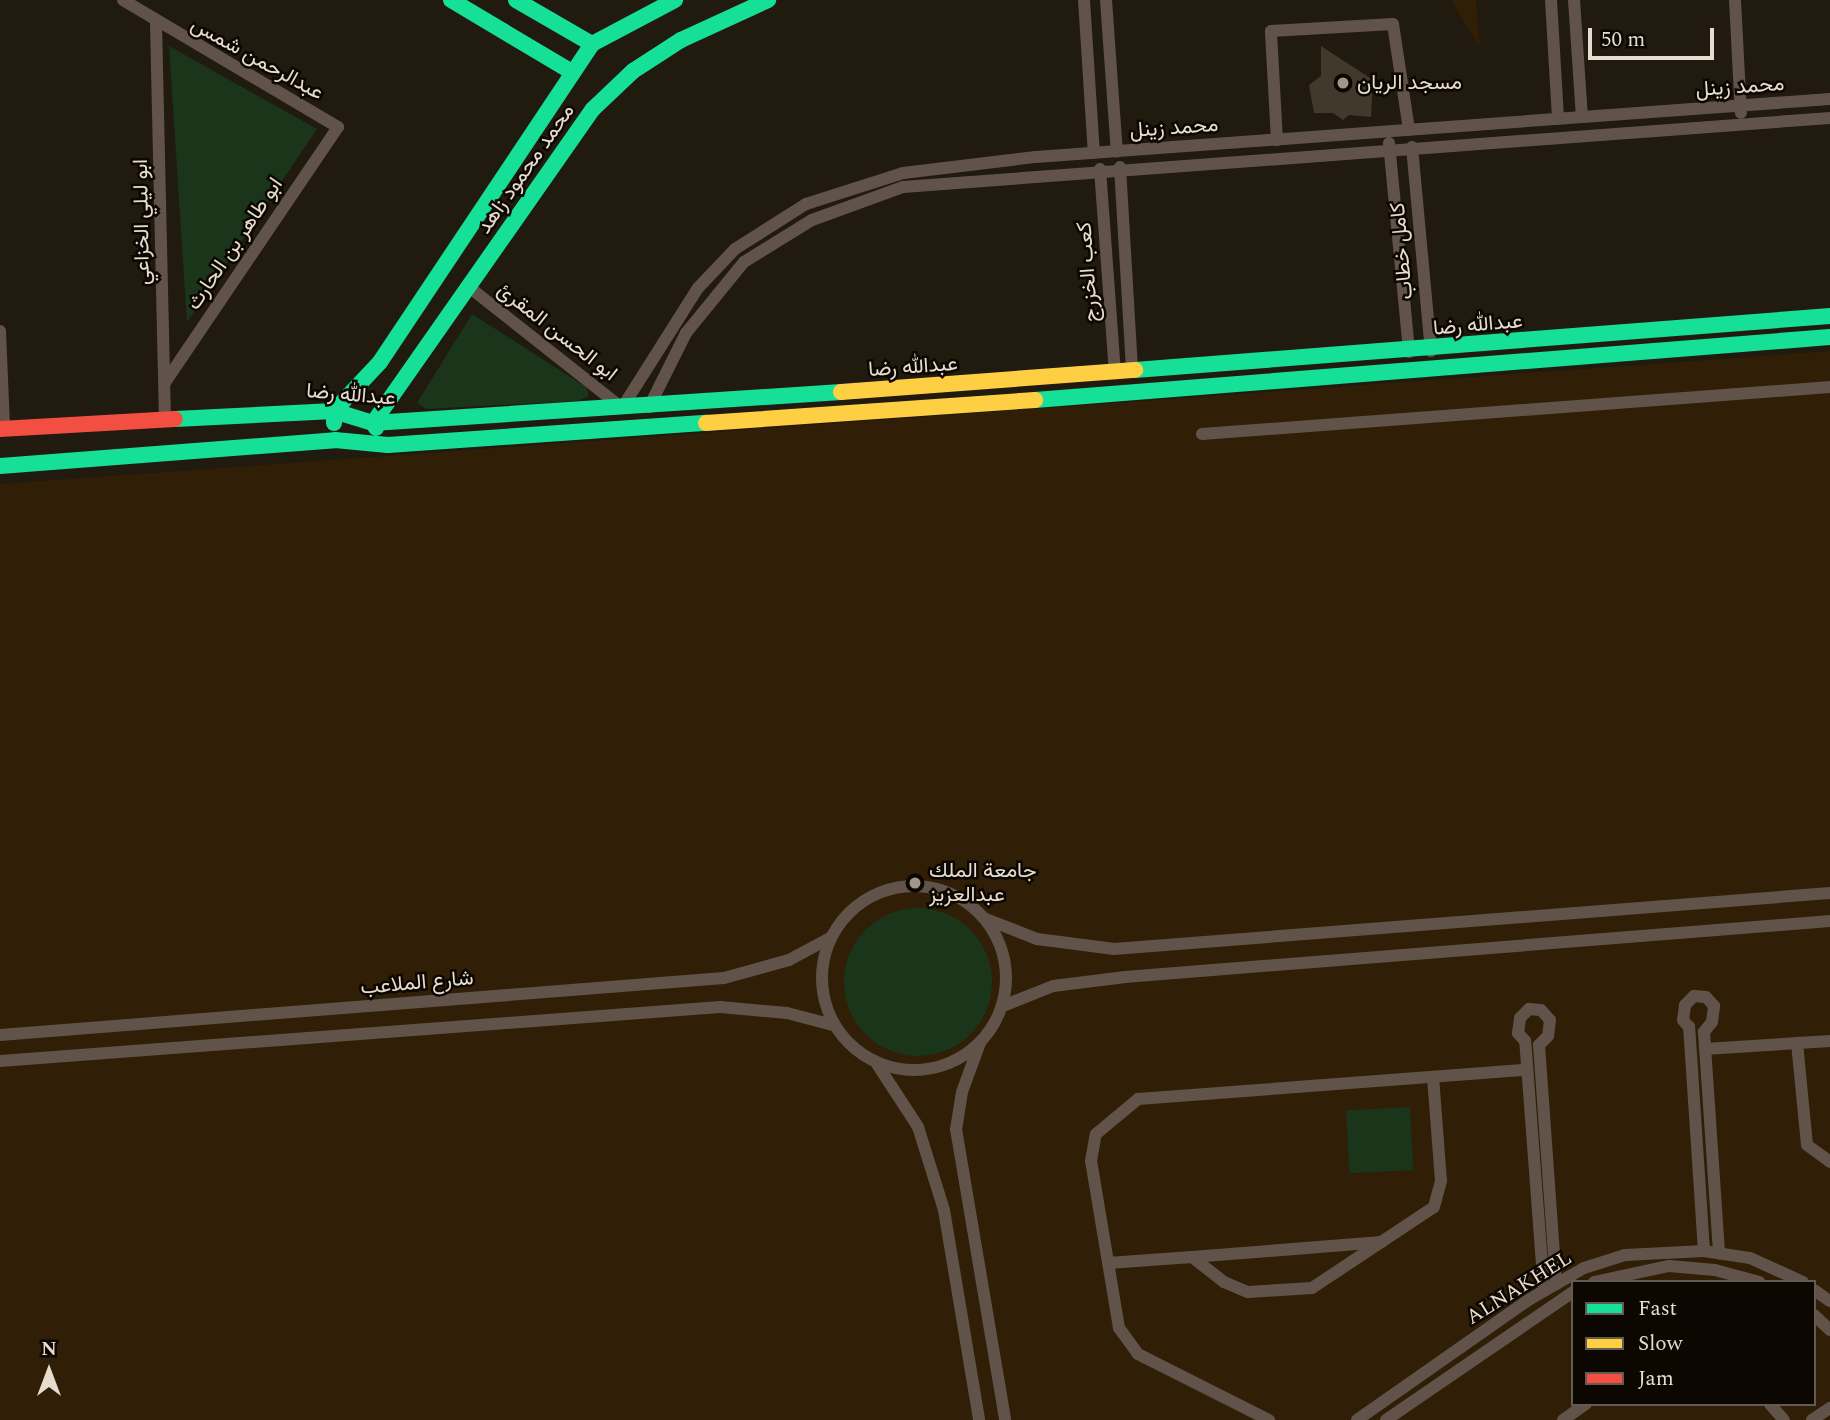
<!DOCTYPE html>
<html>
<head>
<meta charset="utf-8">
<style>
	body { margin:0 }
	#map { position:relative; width:1830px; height:1420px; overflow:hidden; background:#211a0f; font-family:Spectral,Vazirmatn,serif }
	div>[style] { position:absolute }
	.built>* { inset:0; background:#301e06 }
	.green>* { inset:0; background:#1a351a; transform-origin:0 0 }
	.round { border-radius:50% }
	.building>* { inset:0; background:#41392b }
	.street>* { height:12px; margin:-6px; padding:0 6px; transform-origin:6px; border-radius:6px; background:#61534a }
	.street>.ring { margin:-6px; padding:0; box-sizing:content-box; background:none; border:12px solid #61534a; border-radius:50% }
	.fast>* { height:16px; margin:-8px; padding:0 8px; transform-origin:8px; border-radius:8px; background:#16e098 }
	.slow>* { height:16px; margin:-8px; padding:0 8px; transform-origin:8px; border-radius:8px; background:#ffcf43 }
	.jam>* { height:16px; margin:-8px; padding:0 8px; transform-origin:8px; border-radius:8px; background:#f24e42 }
	.dots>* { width:19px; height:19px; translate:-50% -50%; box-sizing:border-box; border:4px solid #0d0702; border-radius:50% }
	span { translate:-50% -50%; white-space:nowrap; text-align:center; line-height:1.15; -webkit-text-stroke:5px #0d0702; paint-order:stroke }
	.street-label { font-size:21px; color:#e6dcd0 }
	.poi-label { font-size:21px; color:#e6dcd0 }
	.left { translate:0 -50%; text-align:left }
	.legend { position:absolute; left:1571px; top:1280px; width:245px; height:126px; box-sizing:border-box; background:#0d0702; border:2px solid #645c54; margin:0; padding:9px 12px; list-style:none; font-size:21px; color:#e6dcd0 }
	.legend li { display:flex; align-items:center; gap:14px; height:35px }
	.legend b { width:35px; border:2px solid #645c54 }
	.north { position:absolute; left:14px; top:1336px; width:70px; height:70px; -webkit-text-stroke:5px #0d0702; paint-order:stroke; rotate:0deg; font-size:19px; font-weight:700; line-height:28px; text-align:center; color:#e6dcd0 }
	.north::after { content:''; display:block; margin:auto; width:24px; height:32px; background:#e6dcd0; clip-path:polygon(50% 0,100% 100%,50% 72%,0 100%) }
	.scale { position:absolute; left:1588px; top:28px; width:126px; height:32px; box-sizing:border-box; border:4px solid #e6dcd0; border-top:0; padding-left:9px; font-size:21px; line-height:24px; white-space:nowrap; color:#e6dcd0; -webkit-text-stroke:5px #0d0702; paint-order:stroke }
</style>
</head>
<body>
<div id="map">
	<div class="built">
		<i style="clip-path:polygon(1451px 0,1476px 0,1480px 48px)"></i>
		<i style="clip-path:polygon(evenodd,1830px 351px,1830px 1420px,0 1420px,0 484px,1830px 351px,1573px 1282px,1814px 1282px,1814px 1404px,1573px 1404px,1573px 1282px)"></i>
	</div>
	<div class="green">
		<i style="clip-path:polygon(169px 46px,317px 129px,187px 322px)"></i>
		<i style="clip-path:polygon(472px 314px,586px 387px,589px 396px,578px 401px,426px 409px,417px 403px)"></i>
		<i class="round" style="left:844px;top:908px;width:148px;height:148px"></i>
		<i style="left:1410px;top:1107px;width:63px;height:64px;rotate:87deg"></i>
	</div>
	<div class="building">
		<i style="clip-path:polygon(1321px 46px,1373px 80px,1371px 117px,1349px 115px,1343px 120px,1333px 113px,1314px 113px,1309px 85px,1321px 76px)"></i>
	</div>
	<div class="street">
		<i style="left:123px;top:0;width:250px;rotate:30.6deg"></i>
		<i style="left:338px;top:127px;width:309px;rotate:124.1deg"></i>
		<i style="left:1084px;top:0;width:153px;rotate:86.3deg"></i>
		<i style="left:1106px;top:0;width:152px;rotate:85.9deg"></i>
		<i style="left:1551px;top:0;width:119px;rotate:86.6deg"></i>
		<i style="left:1574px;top:0;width:117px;rotate:86.1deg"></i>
		<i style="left:1735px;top:0;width:113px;rotate:87deg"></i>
		<i style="left:156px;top:24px;width:395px;rotate:88.7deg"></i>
		<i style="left:1277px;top:140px;width:109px;rotate:-93.2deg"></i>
		<i style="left:1271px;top:31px;width:122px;rotate:-3.3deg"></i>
		<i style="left:1393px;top:24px;width:107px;rotate:81.4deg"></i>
		<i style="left:1389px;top:143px;width:210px;rotate:84.5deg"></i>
		<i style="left:1412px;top:147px;width:205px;rotate:84.7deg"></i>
		<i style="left:1120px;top:167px;width:204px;rotate:86.6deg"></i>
		<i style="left:1100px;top:169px;width:205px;rotate:85.8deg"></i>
		<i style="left:469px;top:287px;width:195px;rotate:38.3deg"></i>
		<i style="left:622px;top:408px;width:142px;rotate:-57.7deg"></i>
		<i style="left:698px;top:288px;width:54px;rotate:-46.5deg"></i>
		<i style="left:735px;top:249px;width:84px;rotate:-32.4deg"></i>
		<i style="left:806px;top:204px;width:102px;rotate:-17.7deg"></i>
		<i style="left:903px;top:173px;width:134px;rotate:-6.9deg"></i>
		<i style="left:1036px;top:157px;width:796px;rotate:-4.18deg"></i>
		<i style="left:0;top:331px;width:97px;rotate:87.6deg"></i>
		<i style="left:649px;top:407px;width:83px;rotate:-63.4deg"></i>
		<i style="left:686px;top:333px;width:92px;rotate:-50.8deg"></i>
		<i style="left:744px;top:262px;width:80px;rotate:-31.7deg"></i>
		<i style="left:812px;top:220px;width:97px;rotate:-19.9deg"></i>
		<i style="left:903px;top:187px;width:930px;rotate:-4.26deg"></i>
		<i style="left:1202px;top:434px;width:630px;rotate:-4.28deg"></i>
		<i class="ring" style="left:822px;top:886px;width:172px;height:172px"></i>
		<i style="left:986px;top:919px;width:55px;rotate:21.4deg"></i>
		<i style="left:1037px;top:939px;width:78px;rotate:7.4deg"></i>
		<i style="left:1114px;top:949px;width:718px;rotate:-4.47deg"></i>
		<i style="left:1003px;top:1006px;width:54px;rotate:-21.8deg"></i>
		<i style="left:1053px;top:986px;width:73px;rotate:-7.1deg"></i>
		<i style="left:1125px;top:977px;width:707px;rotate:-4.54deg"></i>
		<i style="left:0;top:1035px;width:726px;rotate:-4.5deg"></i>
		<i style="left:724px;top:978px;width:67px;rotate:-15.5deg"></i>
		<i style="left:789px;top:960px;width:47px;rotate:-28.2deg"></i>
		<i style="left:980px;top:1043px;width:52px;rotate:110.2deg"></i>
		<i style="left:962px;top:1092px;width:37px;rotate:99deg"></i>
		<i style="left:956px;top:1129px;width:295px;rotate:80.4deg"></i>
		<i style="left:1797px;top:1043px;width:102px;rotate:84.4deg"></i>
		<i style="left:1807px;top:1145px;width:29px;rotate:36deg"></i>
		<i style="left:1705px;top:1049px;width:125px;rotate:-3.7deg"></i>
		<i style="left:0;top:1061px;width:722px;rotate:-4.29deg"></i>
		<i style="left:720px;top:1007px;width:67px;rotate:5.1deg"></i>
		<i style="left:787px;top:1013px;width:48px;rotate:14.6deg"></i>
		<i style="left:877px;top:1064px;width:75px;rotate:56.9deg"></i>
		<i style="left:918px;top:1127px;width:87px;rotate:72.6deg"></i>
		<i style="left:944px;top:1210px;width:213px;rotate:80.5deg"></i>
		<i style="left:1704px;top:1251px;width:225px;rotate:-93.8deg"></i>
		<i style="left:1689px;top:1027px;width:9px;rotate:-131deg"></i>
		<i style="left:1683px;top:1020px;width:15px;rotate:-82deg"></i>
		<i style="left:1685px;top:1005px;width:13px;rotate:-45deg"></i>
		<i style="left:1694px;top:996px;width:12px;rotate:5deg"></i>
		<i style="left:1706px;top:997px;width:12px;rotate:48deg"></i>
		<i style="left:1714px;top:1006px;width:16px;rotate:97deg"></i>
		<i style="left:1712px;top:1022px;width:13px;rotate:129deg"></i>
		<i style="left:1704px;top:1032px;width:222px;rotate:86.1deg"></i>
		<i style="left:1192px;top:1257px;width:190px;rotate:-4.5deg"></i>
		<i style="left:1108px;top:1263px;width:84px;rotate:-4.1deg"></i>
		<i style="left:1192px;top:1257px;width:41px;rotate:38deg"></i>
		<i style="left:1224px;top:1282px;width:26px;rotate:23deg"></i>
		<i style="left:1248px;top:1292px;width:64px;rotate:-3.6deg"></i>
		<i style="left:1312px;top:1288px;width:146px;rotate:-33.6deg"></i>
		<i style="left:1434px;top:1207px;width:27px;rotate:-75deg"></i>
		<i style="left:1441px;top:1181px;width:104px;rotate:-94.4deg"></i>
		<i style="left:1594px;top:1282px;width:77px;rotate:-12deg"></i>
		<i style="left:1669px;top:1266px;width:46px;rotate:5deg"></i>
		<i style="left:1715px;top:1270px;width:46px;rotate:15.3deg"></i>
		<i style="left:1814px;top:1290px;width:19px;rotate:35deg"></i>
		<i style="left:1544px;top:1291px;width:251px;rotate:-94.3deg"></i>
		<i style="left:1525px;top:1041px;width:11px;rotate:-131deg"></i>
		<i style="left:1518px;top:1033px;width:15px;rotate:-82deg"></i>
		<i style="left:1520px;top:1018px;width:13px;rotate:-45deg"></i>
		<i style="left:1529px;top:1009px;width:12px;rotate:5deg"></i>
		<i style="left:1541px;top:1010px;width:13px;rotate:48deg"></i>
		<i style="left:1550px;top:1020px;width:16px;rotate:97deg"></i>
		<i style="left:1548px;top:1036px;width:13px;rotate:135deg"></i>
		<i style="left:1539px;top:1045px;width:240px;rotate:85.9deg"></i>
		<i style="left:1814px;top:1315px;width:22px;rotate:43deg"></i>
		<i style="left:1770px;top:1404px;width:21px;rotate:49deg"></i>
		<i style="left:1269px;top:1420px;width:147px;rotate:-153.3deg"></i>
		<i style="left:1138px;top:1354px;width:32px;rotate:-126deg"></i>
		<i style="left:1119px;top:1328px;width:169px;rotate:-99.5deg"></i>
		<i style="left:1091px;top:1161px;width:27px;rotate:-80deg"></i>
		<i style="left:1096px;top:1134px;width:55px;rotate:-39.8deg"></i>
		<i style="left:1138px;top:1099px;width:389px;rotate:-4.3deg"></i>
		<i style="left:1357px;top:1420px;width:211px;rotate:-35deg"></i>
		<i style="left:1530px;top:1299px;width:62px;rotate:-29.9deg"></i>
		<i style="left:1584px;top:1268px;width:43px;rotate:-17.6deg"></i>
		<i style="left:1625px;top:1255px;width:79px;rotate:-2.9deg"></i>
		<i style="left:1704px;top:1251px;width:47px;rotate:8.7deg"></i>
		<i style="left:1750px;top:1258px;width:58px;rotate:24.4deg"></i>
		<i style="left:1386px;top:1420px;width:227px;rotate:-34.4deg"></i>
		<i style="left:1563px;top:1420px;width:28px;rotate:-35deg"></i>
		<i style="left:1812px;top:1420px;width:22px;rotate:-34deg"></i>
	</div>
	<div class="fast">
		<i style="left:451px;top:0;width:141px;rotate:30.8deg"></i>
		<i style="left:516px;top:0;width:88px;rotate:30.1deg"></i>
		<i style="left:1135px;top:370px;width:697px;rotate:-4.44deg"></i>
		<i style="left:1035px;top:400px;width:797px;rotate:-4.53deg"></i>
		<i style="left:175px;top:419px;width:159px;rotate:-2.9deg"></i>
		<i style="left:334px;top:411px;width:41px;rotate:17.1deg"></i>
		<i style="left:373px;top:423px;width:469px;rotate:-3.8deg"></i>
		<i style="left:334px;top:423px;width:12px;rotate:-90deg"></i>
		<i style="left:334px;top:411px;width:67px;rotate:-46.8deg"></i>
		<i style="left:380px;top:362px;width:382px;rotate:-56.3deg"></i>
		<i style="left:592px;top:44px;width:94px;rotate:-27.9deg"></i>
		<i style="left:376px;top:428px;width:6px;rotate:-121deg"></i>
		<i style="left:373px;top:423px;width:383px;rotate:-55deg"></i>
		<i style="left:593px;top:109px;width:55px;rotate:-43.5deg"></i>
		<i style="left:633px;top:71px;width:57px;rotate:-32.9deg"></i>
		<i style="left:681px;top:40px;width:96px;rotate:-24.7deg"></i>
		<i style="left:0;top:466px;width:336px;rotate:-4.4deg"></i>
		<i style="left:335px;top:440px;width:53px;rotate:5.4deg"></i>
		<i style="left:388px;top:445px;width:319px;rotate:-4deg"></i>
	</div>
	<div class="slow">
		<i style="left:841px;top:392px;width:295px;rotate:-4.3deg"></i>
		<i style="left:706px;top:423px;width:330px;rotate:-4deg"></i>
	</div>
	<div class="jam">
		<i style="left:0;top:429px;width:175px;rotate:-3.3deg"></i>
	</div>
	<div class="dots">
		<i style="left:1343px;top:83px;background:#a1988c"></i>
		<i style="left:915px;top:883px;background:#a1988c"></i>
	</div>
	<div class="street-label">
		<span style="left:257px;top:59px;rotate:29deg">عبدالرحمن شمس</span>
		<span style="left:1740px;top:87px;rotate:-4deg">محمد زينل</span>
		<span style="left:1174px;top:128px;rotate:-4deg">محمد زينل</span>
		<span style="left:526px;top:169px;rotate:-55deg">محمد محمود زاهد</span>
		<span style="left:142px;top:222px;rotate:-91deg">ابو ليلي الخزاعي</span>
		<span style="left:235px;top:244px;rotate:-56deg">ابو طاهر بن الحارث</span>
		<span style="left:1402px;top:251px;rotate:-95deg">كامل خطاب</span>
		<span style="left:1088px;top:272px;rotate:-94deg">كعب الخزرج</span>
		<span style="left:1478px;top:325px;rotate:-5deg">عبدالله رضا</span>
		<span style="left:557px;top:332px;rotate:38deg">ابو الحسن المقرئ</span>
		<span style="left:913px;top:367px;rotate:-4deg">عبدالله رضا</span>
		<span style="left:351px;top:395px;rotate:5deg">عبدالله رضا</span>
		<span style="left:417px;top:983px;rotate:-5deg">شارع الملاعب</span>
		<span style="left:1519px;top:1288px;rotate:-32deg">ALNAKHEL</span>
	</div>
	<div class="poi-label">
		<span class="left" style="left:1357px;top:83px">مسجد الريان</span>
		<span class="left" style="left:929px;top:883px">جامعة الملك<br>عبدالعزيز</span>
	</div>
	<ul class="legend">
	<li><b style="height:9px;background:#16e098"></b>Fast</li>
	<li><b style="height:9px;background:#ffcf43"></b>Slow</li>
	<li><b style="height:9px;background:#f24e42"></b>Jam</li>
	</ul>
	<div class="north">N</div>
	<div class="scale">50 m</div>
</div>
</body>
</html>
